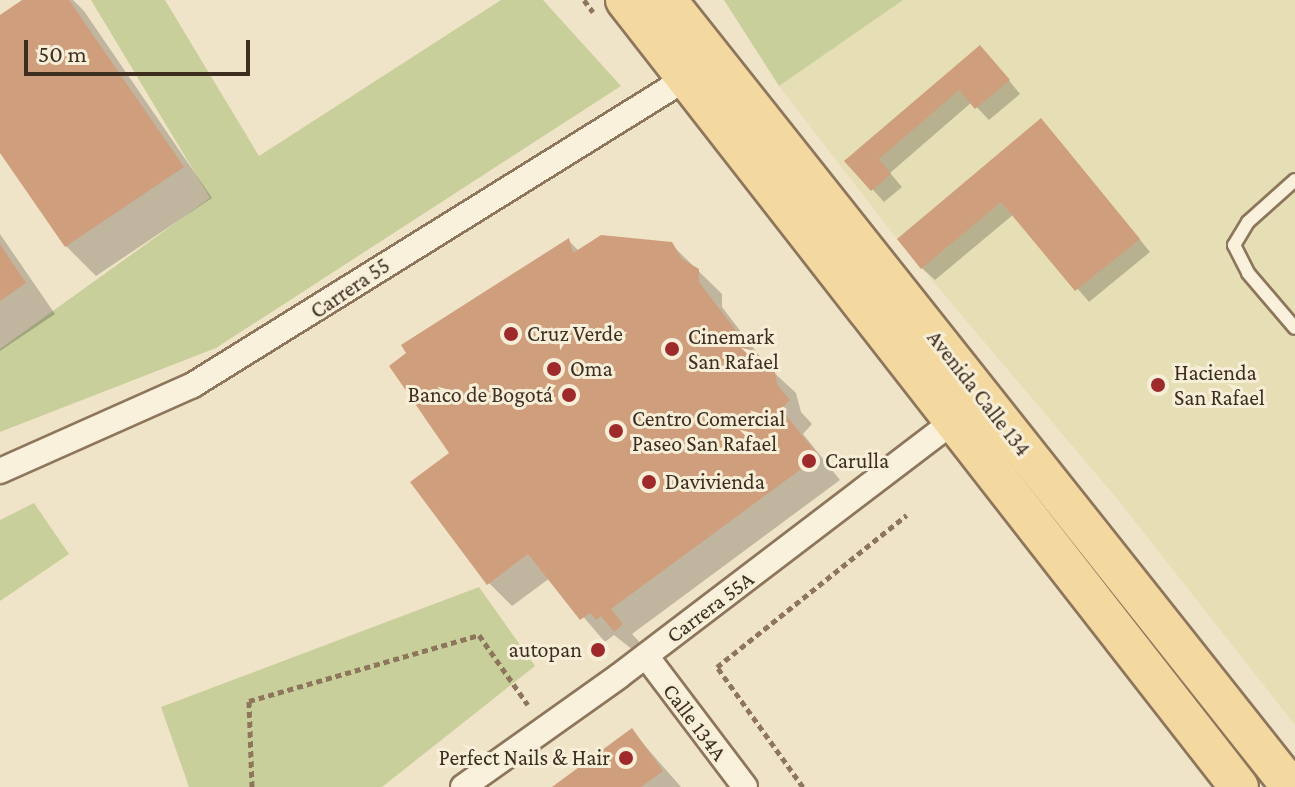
<!DOCTYPE html>
<html>
<head>
<meta charset="utf-8">
<style>
	body { margin:0 }
	#map { position:relative; width:1295px; height:787px; overflow:hidden; background:#f0e4c8; font-family:"Crimson Pro",serif }
	div>[style] { position:absolute }
	.farmland>* { inset:0; background:#e6deb5 }
	.green>* { inset:0; background:#c9cf9b }
	.shadow>* { inset:0; background:#0003 }
	.building>* { inset:0; background:#cf9f7d }
	.path>* { height:5px; margin-top:-2.5px; transform-origin:0; background:repeating-linear-gradient(90deg,#8d765c 0 6px,transparent 0 10px) }
	.roads { filter:drop-shadow(2px 0 #8d765c) drop-shadow(-2px 0 #8d765c) drop-shadow(0 2px #8d765c) drop-shadow(0 -2px #8d765c) }
	.service>* { height:12px; margin:-6px; padding:0 6px; transform-origin:6px; border-radius:6px; background:#faf1dc }
	.minor>* { height:24px; margin:-12px; padding:0 12px; transform-origin:12px; border-radius:12px; background:#faf1dc }
	.primary>* { height:38px; margin:-19px; padding:0 19px; transform-origin:19px; border-radius:19px; background:#f3d9a0 }
	.dots>* { width:22px; height:22px; translate:-50% -50%; box-sizing:border-box; border:4px solid #f7eed8; border-radius:50% }
	span { translate:-50% -50%; white-space:nowrap; text-align:center; line-height:1.15; -webkit-text-stroke:6px #f7eed8; paint-order:stroke }
	.street-label { font-size:22px; color:#3d2e20 }
	.poi-label { font-size:22px; color:#3d2e20 }
	.left { translate:0 -50%; text-align:left }
	.right { translate:-100% -50%; text-align:right }
	.scale { position:absolute; left:24px; top:40px; width:226px; height:36px; box-sizing:border-box; border:4px solid #3d2e20; border-top:0; padding-left:10px; font-size:24px; line-height:28px; white-space:nowrap; color:#3d2e20; -webkit-text-stroke:6px #f7eed8; paint-order:stroke }
</style>
</head>
<body>
<div id="map">
	<div class="farmland">
		<i style="clip-path:polygon(893px 0,1295px 0,1295px 725px,1119px 501px,897px 239px,779px 86px)"></i>
	</div>
	<div class="green">
		<i style="clip-path:polygon(91px 0,165px 0,259px 156px,501px 0,543px 0,621px 86px,216px 348px,0 432px,0 349px,210px 198px)"></i>
		<i style="clip-path:polygon(724px 0,903px 0,779px 86px)"></i>
		<i style="clip-path:polygon(34px 503px,69px 554px,0 601px,0 520px)"></i>
		<i style="clip-path:polygon(479px 587px,535px 666px,382px 787px,189px 787px,161px 707px)"></i>
	</div>
	<div class="shadow">
		<i style="clip-path:polygon(26px 0,73px 0,84px 11px,212px 198px,96px 276px,66px 246px,0 150px,0 18px)"></i>
		<i style="clip-path:polygon(992px 60px,1020px 94px,989px 120px,972px 102px,890px 173px,902px 187px,884px 202px,847px 161px)"></i>
		<i style="clip-path:polygon(1053px 133px,1150px 252px,1089px 302px,1014px 214px,935px 280px,922px 268px)"></i>
		<i style="clip-path:polygon(0 234px,55px 314px,0 351px)"></i>
		<i style="clip-path:polygon(569px 241px,579px 251px,671px 244px,722px 294px,722px 307px,768px 367px,796px 393px,801px 412px,812px 424px,803px 434px,840px 480px,632px 634px,645px 648px,638px 654px,614px 635px,605px 642px,550px 578px,512px 606px,489px 583px,452px 454px)"></i>
		<i style="clip-path:polygon(632px 731px,681px 787px,556px 787px)"></i>
	</div>
	<div class="building">
		<i style="clip-path:polygon(22px 0,69px 0,184px 167px,65px 247px,0 153px,0 15px)"></i>
		<i style="clip-path:polygon(980px 45px,1010px 80px,975px 109px,959px 90px,879px 159px,891px 174px,871px 191px,844px 161px)"></i>
		<i style="clip-path:polygon(1041px 118px,1140px 239px,1075px 291px,1001px 202px,921px 269px,897px 239px)"></i>
		<i style="clip-path:polygon(601px 235px,672px 242px,682px 259px,699px 269px,699px 282px,760px 362px,774px 368px,778px 386px,790px 400px,781px 409px,819px 456px,611px 609px,623px 624px,614px 632px,601px 616px,596px 620px,590px 613px,580px 620px,528px 554px,487px 585px,410px 482px,449px 453px,389px 366px,406px 353px,401px 345px,569px 238px,573px 253px)"></i>
		<i style="clip-path:polygon(0 244px,26px 283px,0 301px)"></i>
		<i style="clip-path:polygon(632px 728px,663px 771px,641px 787px,552px 787px)"></i>
	</div>
	<div class="path">
		<i style="left:584px;top:0;width:15px;rotate:53deg"></i>
		<i style="left:252px;top:787px;width:86px;rotate:-92deg"></i>
		<i style="left:249px;top:701px;width:239px;rotate:-16deg"></i>
		<i style="left:479px;top:635px;width:85px;rotate:55deg"></i>
		<i style="left:803px;top:787px;width:148px;rotate:-125.6deg"></i>
		<i style="left:717px;top:667px;width:243px;rotate:-38.7deg"></i>
	</div>
	<div class="roads">
		<div class="service">
			<i style="left:1295px;top:180px;width:63px;rotate:138.2deg"></i>
			<i style="left:1248px;top:222px;width:27px;rotate:121deg"></i>
			<i style="left:1234px;top:245px;width:31px;rotate:63deg"></i>
			<i style="left:1248px;top:273px;width:72px;rotate:49.5deg"></i>
		</div>
		<div class="minor">
			<i style="left:0;top:471px;width:211px;rotate:-24deg"></i>
			<i style="left:193px;top:385px;width:579px;rotate:-31.88deg"></i>
			<i style="left:646px;top:656px;width:164px;rotate:52.9deg"></i>
			<i style="left:463px;top:787px;width:191px;rotate:-35.4deg"></i>
			<i style="left:619px;top:676px;width:421px;rotate:-37.3deg"></i>
		</div>
		<div class="primary">
			<i style="left:625px;top:0;width:998px;rotate:52.04deg"></i>
			<i style="left:667px;top:0;width:1004px;rotate:51.59deg"></i>
		</div>
	</div>
	<div class="dots">
		<i style="left:511px;top:334px;background:#9e2a2b"></i>
		<i style="left:672px;top:349px;background:#9e2a2b"></i>
		<i style="left:554px;top:369px;background:#9e2a2b"></i>
		<i style="left:1158px;top:385px;background:#9e2a2b"></i>
		<i style="left:569px;top:395px;background:#9e2a2b"></i>
		<i style="left:616px;top:431px;background:#9e2a2b"></i>
		<i style="left:809px;top:461px;background:#9e2a2b"></i>
		<i style="left:649px;top:482px;background:#9e2a2b"></i>
		<i style="left:598px;top:650px;background:#9e2a2b"></i>
		<i style="left:626px;top:758px;background:#9e2a2b"></i>
	</div>
	<div class="street-label">
		<span style="left:350px;top:288px;rotate:-34deg">Carrera 55</span>
		<span style="left:979px;top:393px;rotate:52deg">Avenida Calle 134</span>
		<span style="left:710px;top:607px;rotate:-37deg">Carrera 55A</span>
		<span style="left:695px;top:722px;rotate:53deg">Calle 134A</span>
	</div>
	<div class="poi-label">
		<span class="left" style="left:527px;top:334px">Cruz Verde</span>
		<span class="left" style="left:688px;top:349px">Cinemark<br>San Rafael</span>
		<span class="left" style="left:570px;top:369px">Oma</span>
		<span class="left" style="left:1174px;top:385px">Hacienda<br>San Rafael</span>
		<span class="right" style="left:553px;top:395px">Banco de Bogotá</span>
		<span class="left" style="left:632px;top:431px">Centro Comercial<br>Paseo San Rafael</span>
		<span class="left" style="left:825px;top:461px">Carulla</span>
		<span class="left" style="left:665px;top:482px">Davivienda</span>
		<span class="right" style="left:582px;top:650px">autopan</span>
		<span class="right" style="left:610px;top:758px">Perfect Nails &amp; Hair</span>
	</div>
	<div class="scale">50 m</div>
</div>
</body>
</html>
